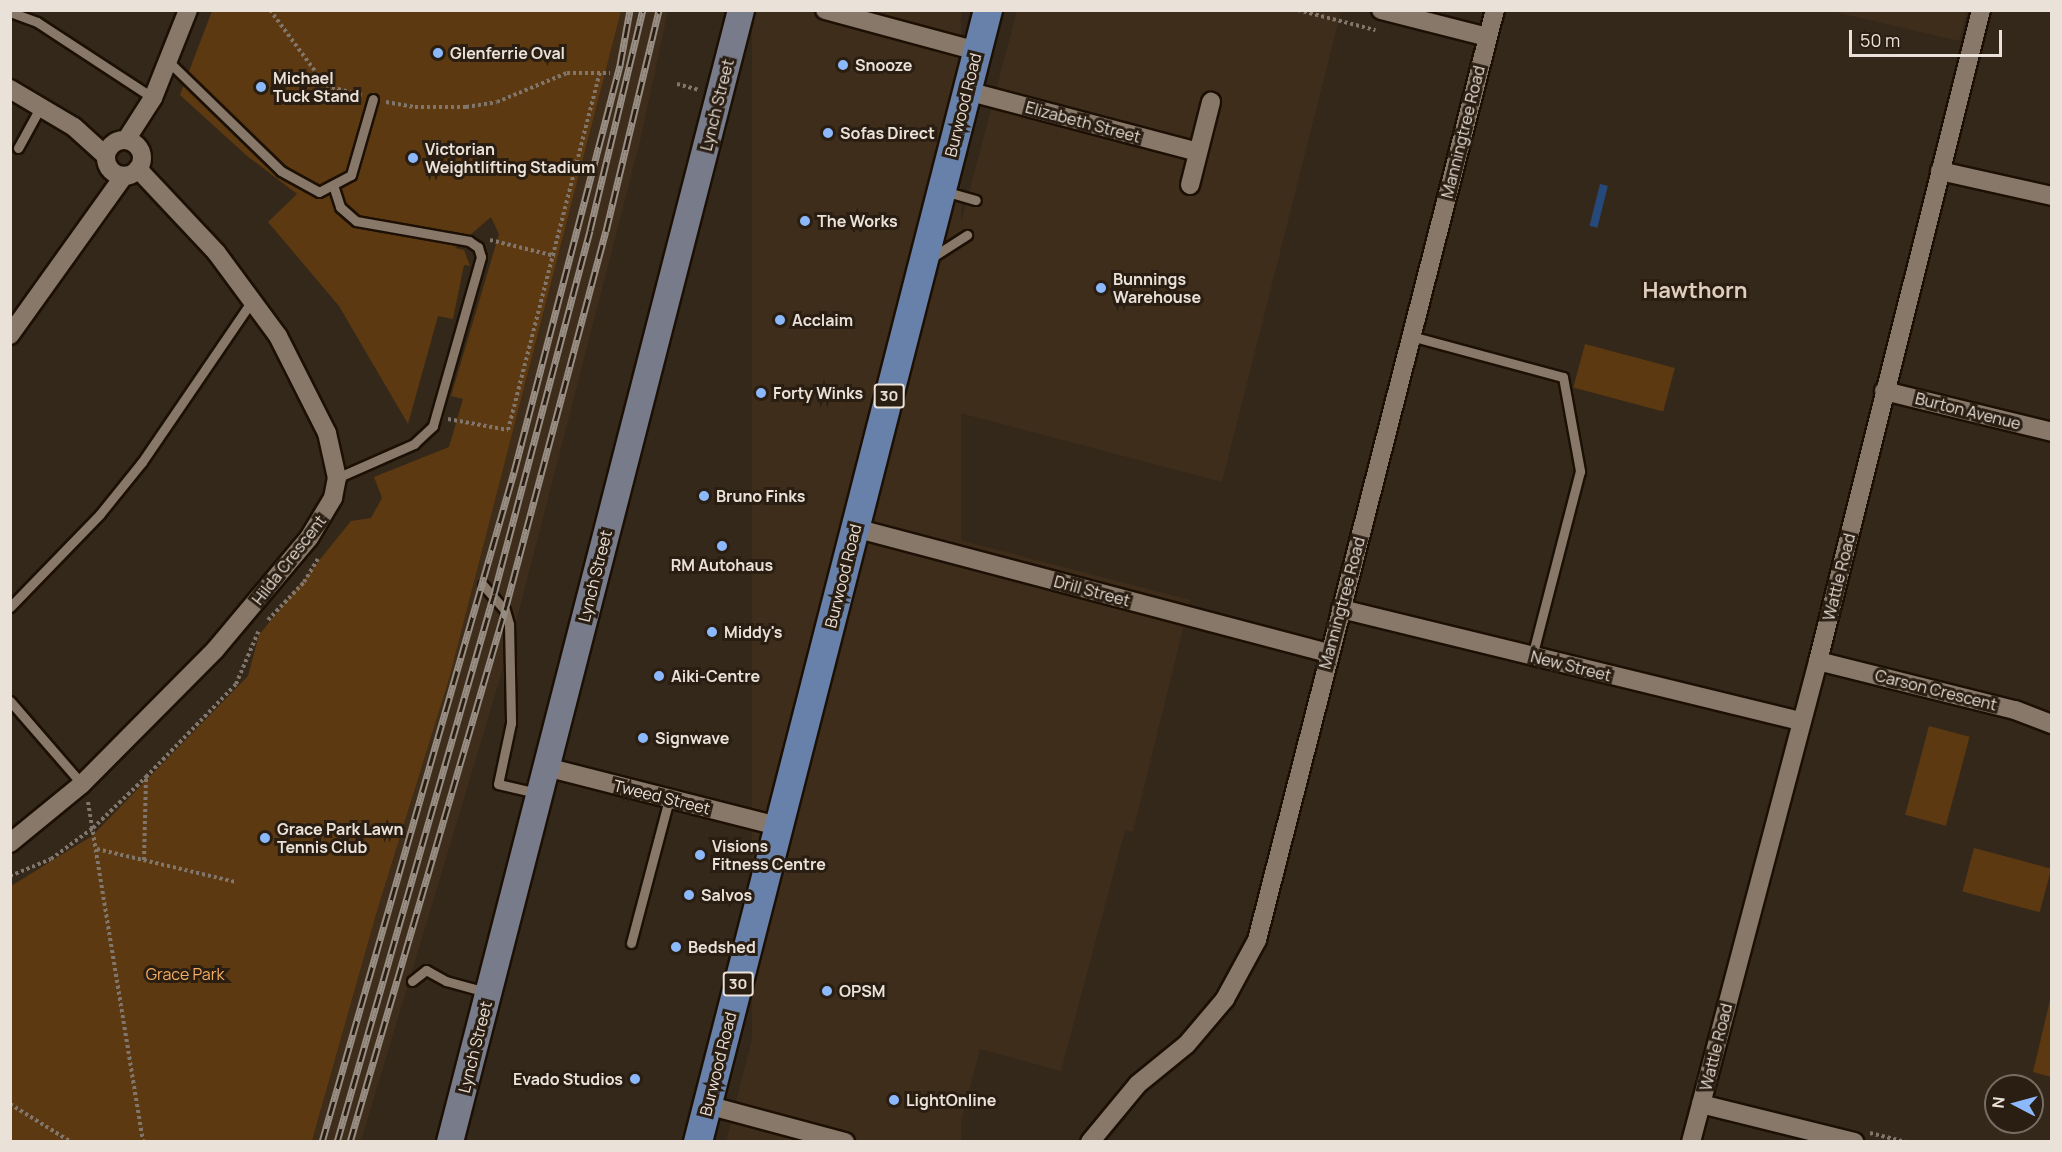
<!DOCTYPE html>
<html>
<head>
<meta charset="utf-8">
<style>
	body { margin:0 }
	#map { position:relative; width:2062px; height:1152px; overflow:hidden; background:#34281b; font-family:Manrope,sans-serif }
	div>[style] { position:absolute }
	.built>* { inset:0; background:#3e2d1b; transform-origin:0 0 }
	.green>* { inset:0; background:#5c3910; transform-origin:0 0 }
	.water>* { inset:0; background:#26497b; transform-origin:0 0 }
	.path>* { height:4px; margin-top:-2px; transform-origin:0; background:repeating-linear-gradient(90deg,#81766b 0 3px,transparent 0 6px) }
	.roads { filter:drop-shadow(2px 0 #1c1005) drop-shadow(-2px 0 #1c1005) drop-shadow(0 2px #1c1005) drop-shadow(0 -2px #1c1005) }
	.lane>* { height:9px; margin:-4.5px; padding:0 4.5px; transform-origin:4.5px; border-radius:4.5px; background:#88786a }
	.street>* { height:18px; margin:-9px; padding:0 9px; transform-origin:9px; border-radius:9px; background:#88786a }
	.street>.ring { margin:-9px; padding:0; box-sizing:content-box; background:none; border:18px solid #88786a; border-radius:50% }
	.secondary>* { height:26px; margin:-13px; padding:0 13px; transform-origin:13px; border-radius:13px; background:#787c8a }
	.primary>* { height:28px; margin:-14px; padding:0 14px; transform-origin:14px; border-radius:14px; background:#6881aa }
	.rail>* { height:7px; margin-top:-3.5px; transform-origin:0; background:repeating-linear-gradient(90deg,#2a1e12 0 14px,#988e84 0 28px); box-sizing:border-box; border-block:2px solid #988e84 }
	.dots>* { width:16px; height:16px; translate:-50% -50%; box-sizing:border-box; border:3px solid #2a1e12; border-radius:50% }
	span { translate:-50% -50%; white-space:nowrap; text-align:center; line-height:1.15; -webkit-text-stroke:6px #2a1e12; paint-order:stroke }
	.shield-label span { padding:2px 4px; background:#2a1e12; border:2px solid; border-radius:4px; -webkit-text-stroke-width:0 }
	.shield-label { font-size:15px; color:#eae1d9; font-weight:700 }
	.poi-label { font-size:16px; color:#eae1d9; font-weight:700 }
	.left { translate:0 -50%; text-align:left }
	.right { translate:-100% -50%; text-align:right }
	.street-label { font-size:16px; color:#eae1d9 }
	.park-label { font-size:16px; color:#f5ad62 }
	.district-label { font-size:22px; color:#dfcebe; font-weight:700 }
	.frame { position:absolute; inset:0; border:12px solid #eae1d9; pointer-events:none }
	.north { position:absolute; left:1984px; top:1074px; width:60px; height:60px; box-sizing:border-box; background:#2a1e12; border:2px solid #776c62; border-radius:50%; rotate:276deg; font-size:16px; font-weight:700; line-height:24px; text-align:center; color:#eae1d9 }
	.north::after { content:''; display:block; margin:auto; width:21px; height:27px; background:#8cb9fc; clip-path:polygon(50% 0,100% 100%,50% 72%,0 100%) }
	.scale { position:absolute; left:1849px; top:30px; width:153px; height:27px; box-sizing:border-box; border:3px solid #eae1d9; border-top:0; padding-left:8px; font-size:18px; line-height:21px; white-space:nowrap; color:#eae1d9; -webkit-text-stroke:4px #2a1e12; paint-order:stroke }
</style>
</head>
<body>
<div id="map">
	<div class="built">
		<i style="clip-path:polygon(621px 11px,668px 11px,640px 141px,511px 642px,361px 1141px,312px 1142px,377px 911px,449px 679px)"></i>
		<i style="left:752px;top:11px;width:209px;height:1167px"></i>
		<i style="clip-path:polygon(1017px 11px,1341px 11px,1222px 482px,914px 401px)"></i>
		<i style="clip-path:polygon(1831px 11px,1967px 11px,1959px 41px)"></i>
		<i style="clip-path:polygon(883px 520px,1190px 600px,1133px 832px,1125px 830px,1061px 1071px,980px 1049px,956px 1141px,726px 1142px)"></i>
	</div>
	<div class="green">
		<i style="clip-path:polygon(212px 11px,621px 11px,449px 679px,377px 911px,312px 1141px,11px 1142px,11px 886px,92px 836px,248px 676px,259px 635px,351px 521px,371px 518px,382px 498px,374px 477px,449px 447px,463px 399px,451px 396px,499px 234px,491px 217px,455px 248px,464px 250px,470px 266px,464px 265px,453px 319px,438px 316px,408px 424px,339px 306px,268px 222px,297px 194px,246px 155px,180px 95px)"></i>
		<i style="left:1585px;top:344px;width:93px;height:45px;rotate:15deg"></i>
		<i style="left:1929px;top:726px;width:42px;height:92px;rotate:15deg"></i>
		<i style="left:1974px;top:848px;width:80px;height:45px;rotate:15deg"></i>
		<i style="clip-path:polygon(2051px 996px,2051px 1077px,2033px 1072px)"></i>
	</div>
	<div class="water">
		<i style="left:1600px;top:184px;width:8px;height:43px;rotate:14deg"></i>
	</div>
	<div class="path">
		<i style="left:270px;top:10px;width:94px;rotate:53.6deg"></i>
		<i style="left:326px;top:86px;width:37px;rotate:14deg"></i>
		<i style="left:1298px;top:10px;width:80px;rotate:14.6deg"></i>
		<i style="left:677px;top:84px;width:23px;rotate:15deg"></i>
		<i style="left:386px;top:102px;width:29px;rotate:10deg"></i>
		<i style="left:415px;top:107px;width:51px"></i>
		<i style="left:466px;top:107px;width:31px;rotate:-9deg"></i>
		<i style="left:497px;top:102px;width:76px;rotate:-22.5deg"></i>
		<i style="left:567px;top:73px;width:43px"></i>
		<i style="left:490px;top:240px;width:67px;rotate:13.8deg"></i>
		<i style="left:448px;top:419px;width:61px;rotate:10.4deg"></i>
		<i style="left:508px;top:430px;width:370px;rotate:-75.6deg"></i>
		<i style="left:268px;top:620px;width:52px;rotate:-46.5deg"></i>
		<i style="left:304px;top:582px;width:27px;rotate:-59deg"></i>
		<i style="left:88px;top:802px;width:344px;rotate:80.8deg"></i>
		<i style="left:97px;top:849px;width:143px;rotate:13.4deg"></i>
		<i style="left:144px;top:860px;width:83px;rotate:-88.6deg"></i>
		<i style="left:10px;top:876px;width:44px;rotate:-22.5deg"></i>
		<i style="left:51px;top:859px;width:52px;rotate:-36.4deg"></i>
		<i style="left:93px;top:828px;width:74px;rotate:-43.9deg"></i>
		<i style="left:146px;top:777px;width:129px;rotate:-45.9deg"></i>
		<i style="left:236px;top:684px;width:59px;rotate:-66.9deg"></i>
		<i style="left:10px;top:1104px;width:72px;rotate:31.9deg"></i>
		<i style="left:1870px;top:1133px;width:37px;rotate:14deg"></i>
	</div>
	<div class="roads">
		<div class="lane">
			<i style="left:10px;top:12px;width:29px;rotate:20deg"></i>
			<i style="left:37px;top:22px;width:139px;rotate:33.2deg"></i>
			<i style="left:170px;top:63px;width:155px;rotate:44.2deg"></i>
			<i style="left:281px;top:171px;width:43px;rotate:28.9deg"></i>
			<i style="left:319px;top:192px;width:36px;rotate:-28deg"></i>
			<i style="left:351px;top:175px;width:79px;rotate:-73.9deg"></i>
			<i style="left:18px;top:148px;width:48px;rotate:-61.3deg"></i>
			<i style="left:333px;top:185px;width:23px;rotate:72deg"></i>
			<i style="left:340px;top:207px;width:21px;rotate:41deg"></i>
			<i style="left:356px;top:221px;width:115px;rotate:10deg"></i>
			<i style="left:469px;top:241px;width:11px;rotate:34deg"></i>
			<i style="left:478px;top:247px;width:10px;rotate:73deg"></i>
			<i style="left:481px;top:257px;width:176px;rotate:105.9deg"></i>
			<i style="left:433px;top:426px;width:26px;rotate:137deg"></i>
			<i style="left:414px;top:444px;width:84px;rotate:156.2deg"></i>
			<i style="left:944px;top:191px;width:33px;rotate:16deg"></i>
			<i style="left:931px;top:258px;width:43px;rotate:-32.6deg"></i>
			<i style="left:1411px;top:336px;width:157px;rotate:15.1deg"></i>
			<i style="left:1563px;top:377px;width:96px;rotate:79.7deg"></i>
			<i style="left:1580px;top:471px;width:191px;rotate:104.5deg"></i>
			<i style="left:483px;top:585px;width:33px;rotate:49deg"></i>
			<i style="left:505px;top:610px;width:15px;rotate:74deg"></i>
			<i style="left:509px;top:624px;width:99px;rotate:88.8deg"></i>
			<i style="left:511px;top:723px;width:62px;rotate:102deg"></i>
			<i style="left:498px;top:784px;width:40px;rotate:13deg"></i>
			<i style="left:10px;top:607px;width:129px;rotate:-45.9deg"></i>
			<i style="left:100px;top:514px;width:67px;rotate:-51.1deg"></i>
			<i style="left:142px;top:462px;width:197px;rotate:-55.7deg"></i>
			<i style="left:10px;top:701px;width:110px;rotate:49.1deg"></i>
			<i style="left:631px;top:943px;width:149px;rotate:-75.2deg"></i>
			<i style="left:412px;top:981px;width:18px;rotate:-38deg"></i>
			<i style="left:426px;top:970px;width:23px;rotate:29deg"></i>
			<i style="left:446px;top:981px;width:41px;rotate:15.4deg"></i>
		</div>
		<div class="street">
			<i style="left:825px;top:10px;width:157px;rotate:15.1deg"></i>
			<i style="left:1381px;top:10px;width:110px;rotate:14.2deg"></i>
			<i style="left:10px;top:89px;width:74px;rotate:30.7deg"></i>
			<i style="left:74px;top:127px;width:43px;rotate:42.2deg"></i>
			<i style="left:967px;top:91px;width:239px;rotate:14.8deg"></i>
			<i style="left:126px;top:140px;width:50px;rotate:-57.3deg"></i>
			<i style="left:153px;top:98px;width:95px;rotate:-68.3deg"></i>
			<i class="ring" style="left:106px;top:140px;width:18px;height:18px"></i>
			<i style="left:1940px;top:171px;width:115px;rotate:12.6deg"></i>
			<i style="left:1190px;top:185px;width:86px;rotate:-75.8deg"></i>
			<i style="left:10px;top:335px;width:196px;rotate:-54.4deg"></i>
			<i style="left:1884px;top:391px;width:173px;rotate:13.7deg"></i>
			<i style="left:855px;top:528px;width:490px;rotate:14.8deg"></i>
			<i style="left:1341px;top:609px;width:474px;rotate:13.7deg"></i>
			<i style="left:1818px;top:661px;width:203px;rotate:14deg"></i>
			<i style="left:2015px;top:710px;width:40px;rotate:21deg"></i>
			<i style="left:546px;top:767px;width:239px;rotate:14.3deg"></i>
			<i style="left:10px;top:843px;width:93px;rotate:-39.3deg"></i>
			<i style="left:82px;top:784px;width:189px;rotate:-45.2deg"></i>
			<i style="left:215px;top:650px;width:146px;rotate:-50deg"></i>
			<i style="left:309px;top:538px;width:47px;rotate:-59deg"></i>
			<i style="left:333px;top:498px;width:20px;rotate:-79deg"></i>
			<i style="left:337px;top:478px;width:46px;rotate:-102.5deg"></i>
			<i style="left:327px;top:433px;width:109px;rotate:-116.8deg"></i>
			<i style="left:278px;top:336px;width:104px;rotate:-126.4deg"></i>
			<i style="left:216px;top:252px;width:114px;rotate:-133.2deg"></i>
			<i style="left:1701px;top:1104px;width:158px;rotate:13.9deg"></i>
			<i style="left:707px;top:1105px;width:143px;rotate:15deg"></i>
			<i style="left:1090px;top:1142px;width:75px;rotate:-50.4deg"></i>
			<i style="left:1138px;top:1084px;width:63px;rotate:-39.2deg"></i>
			<i style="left:1187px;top:1044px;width:59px;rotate:-49.8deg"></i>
			<i style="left:1225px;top:999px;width:67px;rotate:-61.5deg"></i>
			<i style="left:1257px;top:940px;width:960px;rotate:-75.65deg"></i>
			<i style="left:1691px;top:1142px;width:497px;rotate:-75.2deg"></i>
			<i style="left:1818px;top:661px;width:671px;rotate:-75.94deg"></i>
		</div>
		<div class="secondary">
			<i style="left:450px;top:1142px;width:1169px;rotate:-75.58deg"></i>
		</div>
		<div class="primary">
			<i style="left:698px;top:1142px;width:1169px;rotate:-75.63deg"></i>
		</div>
	</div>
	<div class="rail">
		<i style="left:322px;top:1142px;width:697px;rotate:-74.01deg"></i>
		<i style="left:514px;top:472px;width:421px;rotate:-75.4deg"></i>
		<i style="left:620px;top:65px;width:56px;rotate:-79.7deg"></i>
		<i style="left:337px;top:1142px;width:570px;rotate:-74.01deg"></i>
		<i style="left:494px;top:594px;width:376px;rotate:-75.2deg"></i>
		<i style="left:590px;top:230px;width:226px;rotate:-76.5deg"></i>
		<i style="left:350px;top:1142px;width:554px;rotate:-73.76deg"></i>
		<i style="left:505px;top:610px;width:392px;rotate:-75.1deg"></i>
		<i style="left:606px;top:231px;width:227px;rotate:-76.5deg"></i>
	</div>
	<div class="dots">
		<i style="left:438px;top:53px;background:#8cb9fc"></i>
		<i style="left:843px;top:65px;background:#8cb9fc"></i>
		<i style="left:261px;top:87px;background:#8cb9fc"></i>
		<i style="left:828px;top:133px;background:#8cb9fc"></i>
		<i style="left:413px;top:158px;background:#8cb9fc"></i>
		<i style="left:805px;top:221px;background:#8cb9fc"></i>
		<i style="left:1101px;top:288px;background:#8cb9fc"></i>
		<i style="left:780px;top:320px;background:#8cb9fc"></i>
		<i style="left:761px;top:393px;background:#8cb9fc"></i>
		<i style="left:704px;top:496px;background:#8cb9fc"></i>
		<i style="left:722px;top:546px;background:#8cb9fc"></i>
		<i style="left:712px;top:632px;background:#8cb9fc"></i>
		<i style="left:659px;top:676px;background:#8cb9fc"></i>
		<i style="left:643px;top:738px;background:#8cb9fc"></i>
		<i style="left:265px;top:838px;background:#8cb9fc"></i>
		<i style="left:700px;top:855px;background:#8cb9fc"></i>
		<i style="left:689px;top:895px;background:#8cb9fc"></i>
		<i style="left:676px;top:947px;background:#8cb9fc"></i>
		<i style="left:827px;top:991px;background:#8cb9fc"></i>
		<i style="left:635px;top:1079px;background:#8cb9fc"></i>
		<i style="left:894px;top:1100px;background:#8cb9fc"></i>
	</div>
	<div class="shield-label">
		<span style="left:889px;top:396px">30</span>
		<span style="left:738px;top:984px">30</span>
	</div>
	<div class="poi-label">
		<span class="left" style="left:450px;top:53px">Glenferrie Oval</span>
		<span class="left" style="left:855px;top:65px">Snooze</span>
		<span class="left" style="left:273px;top:87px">Michael<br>Tuck Stand</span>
		<span class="left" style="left:840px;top:133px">Sofas Direct</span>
		<span class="left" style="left:425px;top:158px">Victorian<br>Weightlifting Stadium</span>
		<span class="left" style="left:817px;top:221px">The Works</span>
		<span class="left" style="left:1113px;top:288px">Bunnings<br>Warehouse</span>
		<span class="left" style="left:792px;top:320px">Acclaim</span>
		<span class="left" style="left:773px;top:393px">Forty Winks</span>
		<span class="left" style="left:716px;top:496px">Bruno Finks</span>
		<span style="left:722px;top:565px">RM Autohaus</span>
		<span class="left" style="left:724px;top:632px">Middy's</span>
		<span class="left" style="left:671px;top:676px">Aiki-Centre</span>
		<span class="left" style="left:655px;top:738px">Signwave</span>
		<span class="left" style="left:277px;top:838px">Grace Park Lawn<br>Tennis Club</span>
		<span class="left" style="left:712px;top:855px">Visions<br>Fitness Centre</span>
		<span class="left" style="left:701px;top:895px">Salvos</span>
		<span class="left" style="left:688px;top:947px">Bedshed</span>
		<span class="left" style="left:839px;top:991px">OPSM</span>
		<span class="right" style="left:623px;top:1079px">Evado Studios</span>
		<span class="left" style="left:906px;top:1100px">LightOnline</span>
	</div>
	<div class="street-label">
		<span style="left:717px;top:105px;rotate:-76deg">Lynch Street</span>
		<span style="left:963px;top:105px;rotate:-76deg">Burwood Road</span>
		<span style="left:1083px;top:122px;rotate:15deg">Elizabeth Street</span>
		<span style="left:1463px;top:132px;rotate:-76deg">Manningtree Road</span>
		<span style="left:1968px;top:411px;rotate:14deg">Burton Avenue</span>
		<span style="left:289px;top:560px;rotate:-52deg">Hilda Crescent</span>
		<span style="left:595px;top:576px;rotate:-76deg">Lynch Street</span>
		<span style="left:843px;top:576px;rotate:-76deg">Burwood Road</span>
		<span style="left:1839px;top:577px;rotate:-76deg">Wattle Road</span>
		<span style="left:1092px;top:591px;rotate:15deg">Drill Street</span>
		<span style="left:1342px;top:603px;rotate:-75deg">Manningtree Road</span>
		<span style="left:1571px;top:666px;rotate:14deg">New Street</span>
		<span style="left:1936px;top:690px;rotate:14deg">Carson Crescent</span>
		<span style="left:662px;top:797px;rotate:14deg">Tweed Street</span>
		<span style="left:475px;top:1047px;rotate:-76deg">Lynch Street</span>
		<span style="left:1716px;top:1047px;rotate:-76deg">Wattle Road</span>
		<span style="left:718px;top:1064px;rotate:-76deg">Burwood Road</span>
	</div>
	<div class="park-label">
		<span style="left:185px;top:974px">Grace Park</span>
	</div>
	<div class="district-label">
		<span style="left:1695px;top:291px">Hawthorn</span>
	</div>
	<div class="frame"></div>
	<div class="north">N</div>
	<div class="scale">50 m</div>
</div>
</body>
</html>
